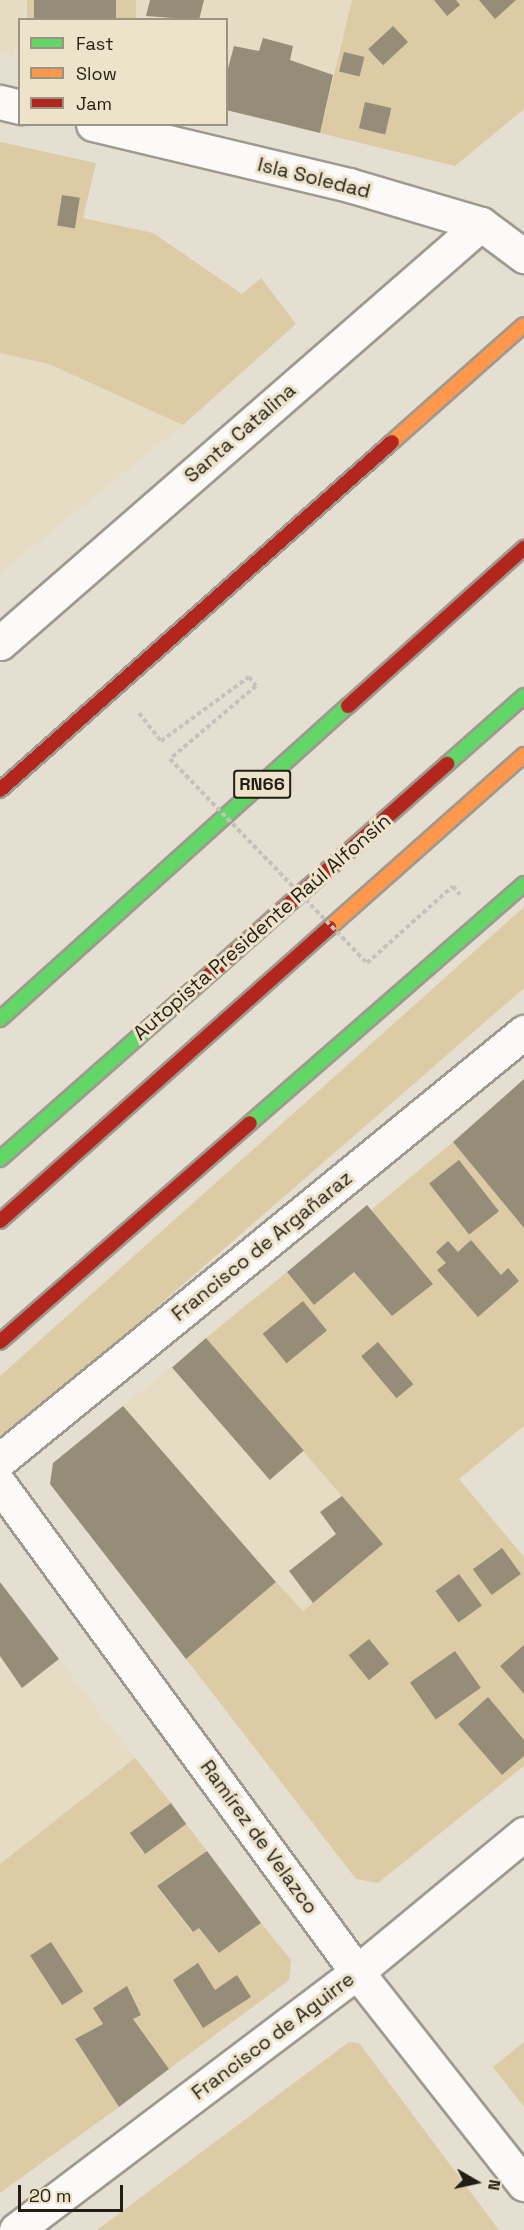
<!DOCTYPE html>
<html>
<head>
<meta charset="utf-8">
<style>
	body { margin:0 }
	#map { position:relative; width:524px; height:2230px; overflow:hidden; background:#e5dfd2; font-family:"Space Grotesk",sans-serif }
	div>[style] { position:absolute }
	.built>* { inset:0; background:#e6dcc4 }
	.green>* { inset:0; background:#dccba4; transform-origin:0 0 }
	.building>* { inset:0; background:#958d77; transform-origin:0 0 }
	.path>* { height:4px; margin-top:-2px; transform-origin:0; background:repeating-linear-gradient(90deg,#c4c2bd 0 4.5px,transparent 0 7.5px) }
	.roads { filter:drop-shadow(2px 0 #9e9a8f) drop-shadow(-2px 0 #9e9a8f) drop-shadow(0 2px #9e9a8f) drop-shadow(0 -2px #9e9a8f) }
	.street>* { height:33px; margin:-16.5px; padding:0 16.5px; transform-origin:16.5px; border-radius:16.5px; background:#fbfaf8 }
	.fast>* { height:14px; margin:-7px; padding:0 7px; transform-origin:7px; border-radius:7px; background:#63d668 }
	.slow>* { height:14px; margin:-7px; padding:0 7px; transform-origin:7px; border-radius:7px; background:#ff974d }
	.jam>* { height:14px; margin:-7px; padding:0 7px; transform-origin:7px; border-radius:7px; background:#b3261e }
	.path-bridge>* { height:4px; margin-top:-2px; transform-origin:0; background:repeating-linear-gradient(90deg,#c4c2bd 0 4.5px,transparent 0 7.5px) }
	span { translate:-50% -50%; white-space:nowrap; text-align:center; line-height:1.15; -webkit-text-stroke:6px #ede2ca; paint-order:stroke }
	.shield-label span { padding:2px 4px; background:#ede2ca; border:2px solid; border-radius:4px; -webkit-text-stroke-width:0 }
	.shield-label { font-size:18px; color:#221e15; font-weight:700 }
	.street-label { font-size:20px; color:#221e15 }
	.legend { position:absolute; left:18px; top:18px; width:210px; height:108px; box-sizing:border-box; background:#ede2ca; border:2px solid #9c9482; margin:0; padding:8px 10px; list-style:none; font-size:18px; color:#221e15 }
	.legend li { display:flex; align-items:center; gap:12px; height:30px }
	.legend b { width:30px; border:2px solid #9c9482 }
	.north { position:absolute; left:446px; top:2152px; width:60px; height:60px; -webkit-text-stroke:4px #ede2ca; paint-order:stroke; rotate:99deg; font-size:16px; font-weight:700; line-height:24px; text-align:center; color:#221e15 }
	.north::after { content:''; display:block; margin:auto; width:21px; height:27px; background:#221e15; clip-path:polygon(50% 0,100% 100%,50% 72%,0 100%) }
	.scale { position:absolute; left:18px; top:2185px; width:105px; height:27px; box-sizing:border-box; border:3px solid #221e15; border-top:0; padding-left:8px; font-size:18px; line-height:21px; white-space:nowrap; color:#221e15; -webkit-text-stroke:4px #ede2ca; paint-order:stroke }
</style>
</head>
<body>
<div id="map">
	<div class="built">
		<i style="clip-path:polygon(0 0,27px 0,13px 57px,0 54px)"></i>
		<i style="clip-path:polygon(136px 0,352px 0,333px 75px,290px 60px,293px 46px,263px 38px,259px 51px,234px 46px,227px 76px,226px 20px,131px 20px)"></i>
		<i style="clip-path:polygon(0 353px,49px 364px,183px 425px,0 573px)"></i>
		<i style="clip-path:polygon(171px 1366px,270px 1480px,303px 1451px,342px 1496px,320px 1512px,336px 1534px,289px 1571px,313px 1603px,302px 1611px,123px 1406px)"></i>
		<i style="clip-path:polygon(0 1656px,22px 1688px,59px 1659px,135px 1758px,0 1864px)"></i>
	</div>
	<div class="green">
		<i style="left:27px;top:0;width:109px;height:21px"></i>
		<i style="clip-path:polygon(352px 0,524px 0,524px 109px,455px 166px,320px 133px)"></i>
		<i style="clip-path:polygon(0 142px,96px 163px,83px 218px,153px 233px,242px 294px,261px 278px,296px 324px,183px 425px,49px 364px,0 353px)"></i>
		<i style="clip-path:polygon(524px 907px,524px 988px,12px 1433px,0 1437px,0 1376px)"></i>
		<i style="clip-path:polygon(453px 1142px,524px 1228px,524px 1426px,459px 1479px,524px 1557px,524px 1766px,378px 1883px,356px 1879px,186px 1659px,276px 1582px,303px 1611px,383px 1544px,206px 1338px,287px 1272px,314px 1305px,354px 1272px,392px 1316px,432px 1284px,371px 1210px)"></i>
		<i style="clip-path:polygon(135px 1758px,171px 1803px,130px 1833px,143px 1853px,186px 1824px,207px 1851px,157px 1887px,192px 1932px,199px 1928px,219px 1953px,261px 1923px,291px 1960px,289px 1980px,169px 2069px,133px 2019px,141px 2015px,127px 1987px,94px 2007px,103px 2024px,75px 2039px,119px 2107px,0 2193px,0 1864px)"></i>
		<i style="clip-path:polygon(349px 2042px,359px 2043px,499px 2230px,97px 2230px)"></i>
		<i style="clip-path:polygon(524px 2042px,524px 2107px,493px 2067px)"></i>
	</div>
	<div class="building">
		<i style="left:34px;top:0;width:82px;height:21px"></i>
		<i style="clip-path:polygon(150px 0,204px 0,199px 20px,146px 16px)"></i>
		<i style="clip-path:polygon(434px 0,456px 0,460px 5px,447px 16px)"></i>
		<i style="clip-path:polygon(479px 0,516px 0,495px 19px)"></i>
		<i style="left:393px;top:26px;width:22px;height:34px;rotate:47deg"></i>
		<i style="clip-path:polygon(263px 38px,293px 46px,290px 60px,333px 75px,320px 133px,226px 110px,226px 76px,234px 46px,259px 51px)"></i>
		<i style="left:344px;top:52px;width:21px;height:20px;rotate:14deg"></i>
		<i style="left:365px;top:102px;width:27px;height:27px;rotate:13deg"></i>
		<i style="left:62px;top:195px;width:18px;height:31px;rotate:9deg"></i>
		<i style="clip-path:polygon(524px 1079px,524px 1228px,453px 1142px)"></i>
		<i style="left:459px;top:1160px;width:65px;height:38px;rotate:52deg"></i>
		<i style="clip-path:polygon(367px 1205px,433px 1284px,392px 1316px,354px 1272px,314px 1305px,287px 1272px)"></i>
		<i style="clip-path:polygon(471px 1240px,501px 1275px,508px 1268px,519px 1281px,478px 1317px,437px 1270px,446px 1263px,436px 1252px,448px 1241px,458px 1252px)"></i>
		<i style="left:303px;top:1301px;width:38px;height:52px;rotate:51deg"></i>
		<i style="left:206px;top:1338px;width:149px;height:45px;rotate:49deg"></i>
		<i style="left:378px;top:1342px;width:55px;height:22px;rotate:50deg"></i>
		<i style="clip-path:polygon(123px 1406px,276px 1582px,186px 1659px,50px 1484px,53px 1463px)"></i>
		<i style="clip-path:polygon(342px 1496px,383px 1544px,313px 1603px,289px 1571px,336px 1534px,320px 1512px)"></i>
		<i style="left:502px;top:1548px;width:32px;height:36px;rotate:54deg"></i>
		<i style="left:459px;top:1574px;width:39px;height:29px;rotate:54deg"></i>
		<i style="clip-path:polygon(0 1582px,59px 1659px,22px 1688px,0 1656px)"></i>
		<i style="left:369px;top:1639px;width:32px;height:26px;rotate:51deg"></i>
		<i style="clip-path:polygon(524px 1645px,524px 1694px,500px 1666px)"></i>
		<i style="left:455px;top:1651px;width:45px;height:55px;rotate:55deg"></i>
		<i style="clip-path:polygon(488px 1697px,524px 1740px,524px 1756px,502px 1775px,458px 1724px)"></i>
		<i style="left:171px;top:1803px;width:26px;height:51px;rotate:54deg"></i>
		<i style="clip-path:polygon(207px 1851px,261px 1923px,219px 1953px,199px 1928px,193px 1932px,157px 1886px)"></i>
		<i style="left:51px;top:1942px;width:59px;height:25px;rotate:57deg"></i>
		<i style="clip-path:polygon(198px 1963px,215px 1990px,237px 1975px,251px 1997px,203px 2028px,173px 1980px)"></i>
		<i style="clip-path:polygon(127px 1986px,141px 2015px,133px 2019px,169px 2069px,119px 2107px,75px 2039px,103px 2024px,93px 2008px)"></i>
	</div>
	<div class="path">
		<i style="left:139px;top:713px;width:36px;rotate:52deg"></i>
		<i style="left:161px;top:741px;width:109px;rotate:-36deg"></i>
		<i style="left:249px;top:677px;width:11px;rotate:52deg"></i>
		<i style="left:256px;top:686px;width:113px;rotate:139.7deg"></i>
		<i style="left:367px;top:963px;width:115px;rotate:-41.8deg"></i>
		<i style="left:453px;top:886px;width:11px;rotate:52deg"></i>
	</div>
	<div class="roads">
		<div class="street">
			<i style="left:0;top:102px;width:21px;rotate:14deg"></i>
			<i style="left:93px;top:124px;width:263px;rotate:13.4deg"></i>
			<i style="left:349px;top:185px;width:138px;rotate:16.5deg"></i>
			<i style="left:481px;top:224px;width:54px;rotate:36.7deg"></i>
			<i style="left:0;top:643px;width:638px;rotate:-41.06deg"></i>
			<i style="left:0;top:1460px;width:677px;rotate:-39.24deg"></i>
			<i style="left:0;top:1485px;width:604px;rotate:53.76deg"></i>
			<i style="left:357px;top:1972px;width:270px;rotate:51.8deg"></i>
			<i style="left:16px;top:2230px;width:428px;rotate:-37.1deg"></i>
			<i style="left:357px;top:1972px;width:217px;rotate:-39.6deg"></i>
		</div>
		<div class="fast">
			<i style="left:447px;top:764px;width:103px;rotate:-41.4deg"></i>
			<i style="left:0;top:1019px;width:468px;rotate:-42deg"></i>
			<i style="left:250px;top:1123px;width:364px;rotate:-41.1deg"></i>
			<i style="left:0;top:1159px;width:248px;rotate:-41.4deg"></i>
		</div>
		<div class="slow">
			<i style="left:392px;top:442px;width:176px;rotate:-41.6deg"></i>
			<i style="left:329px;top:928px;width:261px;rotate:-41.6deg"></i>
		</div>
		<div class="jam">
			<i style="left:348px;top:706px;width:237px;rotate:-41.9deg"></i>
			<i style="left:0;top:790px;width:524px;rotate:-41.6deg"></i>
			<i style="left:186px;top:995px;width:349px;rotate:-41.5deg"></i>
			<i style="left:0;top:1221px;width:441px;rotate:-41.7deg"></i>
			<i style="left:0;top:1342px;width:332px;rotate:-41.2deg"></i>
		</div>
	</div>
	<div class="path-bridge">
		<i style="left:170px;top:759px;width:284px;rotate:46deg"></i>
	</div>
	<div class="shield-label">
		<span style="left:262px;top:784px">RN66</span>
	</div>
	<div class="street-label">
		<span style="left:314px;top:178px;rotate:14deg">Isla Soledad</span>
		<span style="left:240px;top:433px;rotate:-41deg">Santa Catalina</span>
		<span style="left:262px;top:927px;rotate:-41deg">Autopista Presidente Raúl Alfonsín</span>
		<span style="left:262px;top:1246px;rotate:-39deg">Francisco de Argañaraz</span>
		<span style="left:259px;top:1837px;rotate:54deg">Ramírez de Velazco</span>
		<span style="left:273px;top:2036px;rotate:-37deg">Francisco de Aguirre</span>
	</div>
	<ul class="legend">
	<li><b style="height:8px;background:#63d668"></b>Fast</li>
	<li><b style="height:8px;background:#ff974d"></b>Slow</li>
	<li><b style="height:8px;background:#b3261e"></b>Jam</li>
	</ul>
	<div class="north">N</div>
	<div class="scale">20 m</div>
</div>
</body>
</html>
